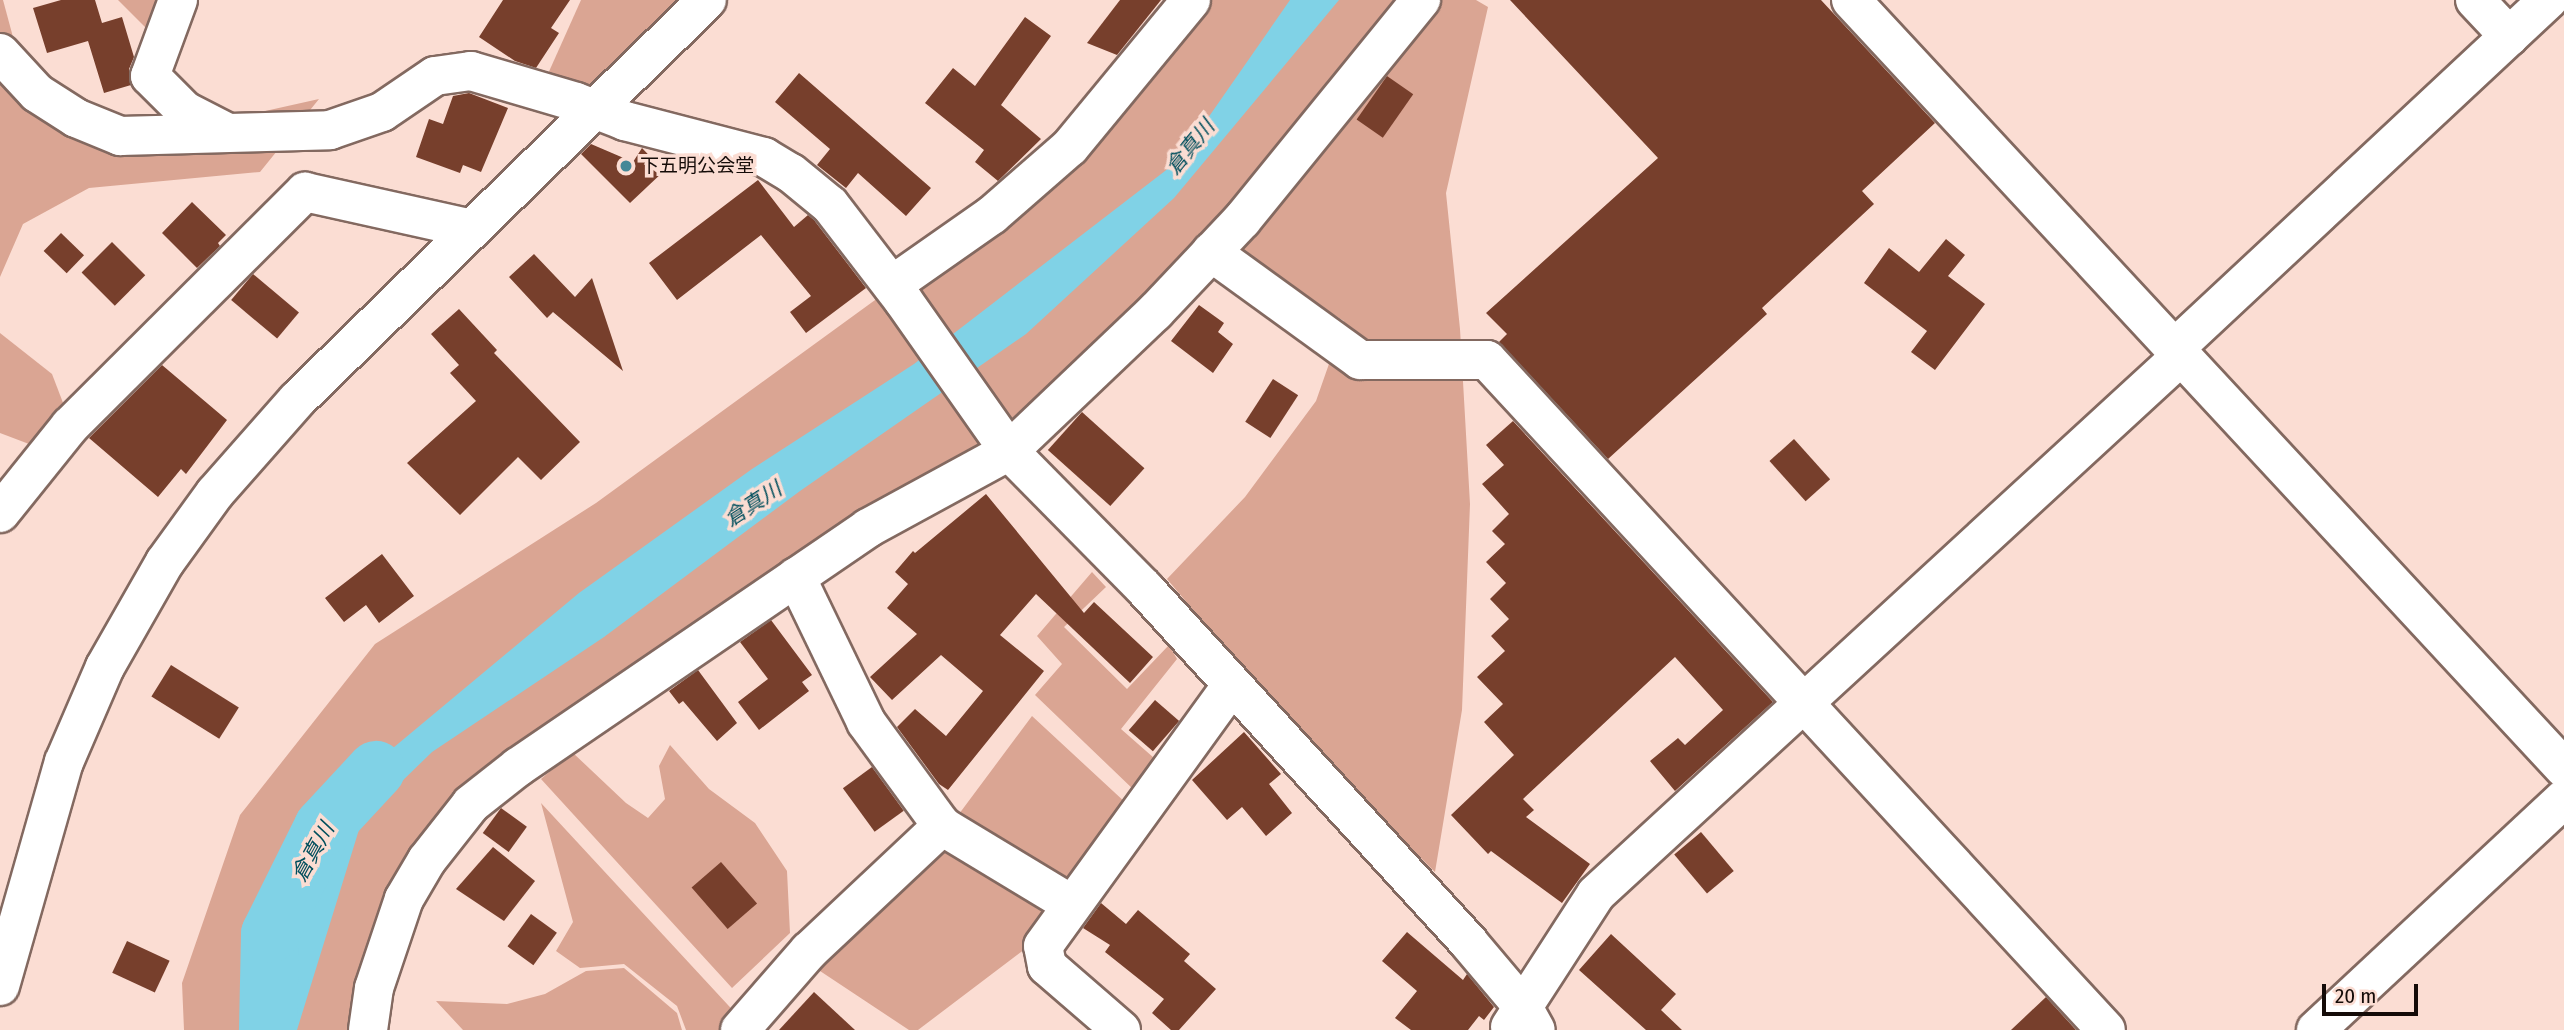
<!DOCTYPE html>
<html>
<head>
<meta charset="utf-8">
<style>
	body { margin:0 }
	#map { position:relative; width:2564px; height:1030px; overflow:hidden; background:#fbddd3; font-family:"Fira Sans Condensed","Noto Sans JP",sans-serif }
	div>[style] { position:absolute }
	.green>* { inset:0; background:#daa593 }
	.water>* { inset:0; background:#80d2e6 }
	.river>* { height:58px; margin:-29px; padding:0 29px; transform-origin:29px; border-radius:29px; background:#80d2e6 }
	.building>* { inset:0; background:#773f2c; transform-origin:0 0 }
	.roads { filter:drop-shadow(2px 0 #836960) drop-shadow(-2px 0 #836960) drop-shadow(0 2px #836960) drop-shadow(0 -2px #836960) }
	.street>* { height:38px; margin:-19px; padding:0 19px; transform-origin:19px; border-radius:19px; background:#fff }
	.secondary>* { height:38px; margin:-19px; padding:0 19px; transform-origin:19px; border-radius:19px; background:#fff }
	.dots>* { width:19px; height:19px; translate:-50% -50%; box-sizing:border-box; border:4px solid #fbddd3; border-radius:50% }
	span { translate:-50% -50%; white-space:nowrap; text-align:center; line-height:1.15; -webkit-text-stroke:7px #fbddd3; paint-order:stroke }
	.poi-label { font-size:19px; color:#140b08 }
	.left { translate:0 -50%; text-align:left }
	.water-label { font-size:21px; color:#004e5c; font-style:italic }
	.scale { position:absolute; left:2322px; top:984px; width:96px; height:32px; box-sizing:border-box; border:4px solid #140b08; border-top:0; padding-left:9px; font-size:21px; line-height:24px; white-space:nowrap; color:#140b08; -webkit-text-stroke:5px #fbddd3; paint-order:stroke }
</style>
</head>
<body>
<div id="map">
	<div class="green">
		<i style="clip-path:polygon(0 0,3px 0,24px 78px,0 53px)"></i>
		<i style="clip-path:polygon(118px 0,178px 0,162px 44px)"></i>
		<i style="clip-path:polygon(581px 0,676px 0,591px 92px,547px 76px)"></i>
		<i style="clip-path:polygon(1189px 0,1398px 0,1095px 369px,471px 804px,354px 1030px,184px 1030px,182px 983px,240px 815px,375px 644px,596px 503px,992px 215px)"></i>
		<i style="clip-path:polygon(1440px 0,1476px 0,1488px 7px,1446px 193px,1460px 329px,1470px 504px,1462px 710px,1435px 872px,1305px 743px,1167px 579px,1245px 497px,1316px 401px,1344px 321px,1233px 252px)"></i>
		<i style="clip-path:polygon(0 68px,157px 135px,319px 99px,260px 172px,89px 188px,23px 224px,0 277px)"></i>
		<i style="clip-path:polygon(0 333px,52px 374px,65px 408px,29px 444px,0 433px)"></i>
		<i style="clip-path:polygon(1092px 572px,1106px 587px,1064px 627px,1127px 689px,1169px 645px,1177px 659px,1121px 729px,1154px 758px,1205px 699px,1135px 791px,1035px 695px,1062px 664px,1037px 636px)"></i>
		<i style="clip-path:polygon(1032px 716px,1127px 804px,1025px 949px,918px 1030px,909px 1030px,817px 969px,959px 814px)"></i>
		<i style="clip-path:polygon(670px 745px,709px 789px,755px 823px,787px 871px,790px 933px,732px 988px,541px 779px,572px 752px,626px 803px,648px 818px,665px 799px,659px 766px)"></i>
		<i style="clip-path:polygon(541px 803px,740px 1018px,730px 1030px,686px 1030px,677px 1006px,624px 964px,580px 968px,556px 951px,573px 922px)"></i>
		<i style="clip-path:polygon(624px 968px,677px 1013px,682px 1030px,463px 1030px,436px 1001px,507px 1004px,545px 994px,586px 971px)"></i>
	</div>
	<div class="water">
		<i style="clip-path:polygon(1290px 0,1339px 0,1174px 198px,1026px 334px,800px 491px,604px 637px,432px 752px,362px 820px,297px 1030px,257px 1030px,270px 942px,323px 827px,393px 748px,579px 593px,752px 469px,914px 364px,1178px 161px)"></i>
	</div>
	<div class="river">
		<i style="left:268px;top:1030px;width:96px;rotate:-88.8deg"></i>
		<i style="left:270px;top:934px;width:119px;rotate:-63.6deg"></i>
		<i style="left:323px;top:827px;width:78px;rotate:-47.1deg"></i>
	</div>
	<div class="building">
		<i style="clip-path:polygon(61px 0,95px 0,102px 23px,122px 17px,134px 57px,129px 69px,131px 85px,104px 93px,88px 41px,47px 53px,33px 8px)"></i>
		<i style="clip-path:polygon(503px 0,570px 0,551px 28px,559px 33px,536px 68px,515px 61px,479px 37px)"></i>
		<i style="clip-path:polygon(1120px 0,1161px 0,1117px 55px,1087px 43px)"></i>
		<i style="clip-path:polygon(1510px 0,1821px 0,1935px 123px,1862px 191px,1874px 204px,1762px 308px,1767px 314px,1608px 459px,1499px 342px,1507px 334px,1486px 313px,1658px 158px)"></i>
		<i style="clip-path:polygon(1025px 17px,1051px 36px,1001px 105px,1041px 139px,998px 181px,975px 162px,984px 150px,925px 103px,953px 68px,975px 86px)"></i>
		<i style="clip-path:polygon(799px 73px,931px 188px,906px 216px,858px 173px,846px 188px,817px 165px,830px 149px,775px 102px)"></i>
		<i style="left:1387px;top:76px;width:32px;height:53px;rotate:35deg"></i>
		<i style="clip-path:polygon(469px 93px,508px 108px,481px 172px,463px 165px,460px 173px,416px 157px,429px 119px,443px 124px,453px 96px)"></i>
		<i style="clip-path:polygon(591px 144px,633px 162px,642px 148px,664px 171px,630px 203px,581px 154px)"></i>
		<i style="clip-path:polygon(758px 180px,794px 227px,808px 215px,814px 220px,866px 288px,806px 333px,790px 312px,811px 296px,761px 235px,677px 300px,649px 263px)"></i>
		<i style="clip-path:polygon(192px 202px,226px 235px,218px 243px,220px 246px,197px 268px,162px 233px)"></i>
		<i style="left:61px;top:233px;width:32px;height:25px;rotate:44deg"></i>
		<i style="clip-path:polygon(1946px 239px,1965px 255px,1948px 276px,1985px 304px,1935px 370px,1911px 352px,1927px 331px,1864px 283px,1889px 248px,1919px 272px)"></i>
		<i style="left:112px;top:242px;width:47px;height:43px;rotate:45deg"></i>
		<i style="clip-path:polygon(534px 254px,575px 297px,592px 278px,623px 371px,553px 312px,547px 318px,509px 277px)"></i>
		<i style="left:253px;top:274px;width:60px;height:34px;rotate:40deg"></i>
		<i style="clip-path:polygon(1199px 305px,1224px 323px,1218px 332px,1233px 344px,1213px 373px,1171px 341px)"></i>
		<i style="clip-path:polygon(459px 309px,497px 350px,494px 353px,580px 442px,541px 480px,518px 457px,460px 515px,407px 463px,476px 401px,450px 373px,459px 365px,431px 334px)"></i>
		<i style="clip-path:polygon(162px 365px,227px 420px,186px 474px,181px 469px,158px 497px,89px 438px)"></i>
		<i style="left:1273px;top:379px;width:30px;height:51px;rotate:33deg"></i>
		<i style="left:1082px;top:412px;width:84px;height:51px;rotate:42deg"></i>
		<i style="clip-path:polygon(1513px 421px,1773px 702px,1675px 791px,1650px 761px,1678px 738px,1685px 745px,1723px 710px,1675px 657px,1523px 799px,1534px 810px,1526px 817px,1590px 864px,1562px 903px,1491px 851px,1488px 854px,1451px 815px,1514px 755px,1484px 722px,1503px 704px,1477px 677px,1505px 651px,1491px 636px,1509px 619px,1490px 599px,1506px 583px,1486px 562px,1505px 544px,1492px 531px,1509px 514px,1482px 484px,1504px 465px,1486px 445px)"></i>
		<i style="left:1794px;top:439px;width:54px;height:33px;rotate:48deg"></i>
		<i style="clip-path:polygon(986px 494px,1084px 613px,1094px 602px,1153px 657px,1130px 683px,1036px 594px,1000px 635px,1044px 671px,948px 790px,939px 784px,897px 727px,915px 709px,946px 736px,983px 691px,941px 655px,892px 700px,870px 677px,917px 634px,887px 608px,908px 584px,895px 572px,913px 551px,915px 553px)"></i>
		<i style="clip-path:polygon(382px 554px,414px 596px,379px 623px,366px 605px,344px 622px,325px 598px)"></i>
		<i style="clip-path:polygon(771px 620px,812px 675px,802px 682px,809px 691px,759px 730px,738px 702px,768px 679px,740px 642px)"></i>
		<i style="left:171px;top:665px;width:80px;height:37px;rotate:32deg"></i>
		<i style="clip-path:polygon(698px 670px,737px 723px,717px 741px,683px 701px,679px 704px,669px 691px)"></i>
		<i style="left:1155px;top:700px;width:32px;height:40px;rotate:41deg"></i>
		<i style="clip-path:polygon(1244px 732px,1281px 774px,1269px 784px,1292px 813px,1266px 836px,1242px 807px,1227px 820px,1192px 780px)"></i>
		<i style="left:872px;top:767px;width:54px;height:36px;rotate:54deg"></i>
		<i style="left:501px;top:808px;width:32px;height:31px;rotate:36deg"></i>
		<i style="left:1701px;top:832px;width:51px;height:35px;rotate:50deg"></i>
		<i style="clip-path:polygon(493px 847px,535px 881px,504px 921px,456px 889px)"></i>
		<i style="left:721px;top:862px;width:55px;height:39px;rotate:49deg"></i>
		<i style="clip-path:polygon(1101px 903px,1126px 924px,1138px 910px,1190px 954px,1184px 961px,1216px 989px,1179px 1030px,1171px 1030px,1152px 1013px,1164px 999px,1105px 952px,1110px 945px,1083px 928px)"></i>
		<i style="left:531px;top:914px;width:32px;height:40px;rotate:36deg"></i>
		<i style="clip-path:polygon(1407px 932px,1463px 980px,1467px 974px,1494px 1007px,1484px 1020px,1479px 1016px,1468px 1030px,1411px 1030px,1395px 1018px,1417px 991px,1382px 961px)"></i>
		<i style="clip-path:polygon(1611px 934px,1676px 994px,1661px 1010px,1682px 1030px,1646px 1030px,1579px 970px)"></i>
		<i style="left:127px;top:941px;width:47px;height:35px;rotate:25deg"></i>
		<i style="clip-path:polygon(814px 992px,855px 1030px,779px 1030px)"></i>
		<i style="clip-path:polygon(2046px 997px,2076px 1030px,2011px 1030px)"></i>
	</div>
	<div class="roads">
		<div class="street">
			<i style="left:178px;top:0;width:81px;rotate:110.2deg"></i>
			<i style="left:150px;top:76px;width:49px;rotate:45deg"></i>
			<i style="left:185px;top:111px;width:46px;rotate:27.1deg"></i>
			<i style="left:1851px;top:0;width:1048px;rotate:47.13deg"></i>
			<i style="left:2475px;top:0;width:50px;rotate:46.6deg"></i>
			<i style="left:0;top:53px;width:54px;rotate:47.2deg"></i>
			<i style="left:37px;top:93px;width:46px;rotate:32.7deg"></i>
			<i style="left:76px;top:118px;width:48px;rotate:22.2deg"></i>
			<i style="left:120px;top:136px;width:210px;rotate:-1.6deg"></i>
			<i style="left:330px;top:130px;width:55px;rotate:-19.1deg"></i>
			<i style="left:382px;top:112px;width:64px;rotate:-34.2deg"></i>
			<i style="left:435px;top:76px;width:36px;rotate:-8deg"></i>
			<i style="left:471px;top:71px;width:109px;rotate:16.4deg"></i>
			<i style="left:576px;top:102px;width:53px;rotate:21.2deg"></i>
			<i style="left:625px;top:121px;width:144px;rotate:14.5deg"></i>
			<i style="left:764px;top:157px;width:31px;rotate:31deg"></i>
			<i style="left:791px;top:173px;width:50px;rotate:39.4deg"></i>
			<i style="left:830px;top:205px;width:120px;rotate:52.5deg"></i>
			<i style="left:903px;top:300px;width:184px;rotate:54.9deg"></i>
			<i style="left:1009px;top:451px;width:192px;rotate:45.4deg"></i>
			<i style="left:1144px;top:588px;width:481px;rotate:47.5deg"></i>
			<i style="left:1469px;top:943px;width:84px;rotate:49.8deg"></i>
			<i style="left:1523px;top:1007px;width:26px;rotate:61deg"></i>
			<i style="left:1211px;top:252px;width:184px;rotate:35.9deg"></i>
			<i style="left:1360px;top:360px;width:127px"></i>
			<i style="left:1487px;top:360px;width:912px;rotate:47.27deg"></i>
			<i style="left:892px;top:285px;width:122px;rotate:-35deg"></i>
			<i style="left:992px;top:215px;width:103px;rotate:-41.1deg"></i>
			<i style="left:1070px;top:147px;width:190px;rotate:-50.5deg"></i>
			<i style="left:2174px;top:349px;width:512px;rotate:-43.02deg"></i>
			<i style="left:0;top:513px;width:112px;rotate:-51.2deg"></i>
			<i style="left:70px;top:426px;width:332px;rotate:-44.9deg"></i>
			<i style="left:305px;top:192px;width:171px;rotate:12.5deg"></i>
			<i style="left:796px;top:577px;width:161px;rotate:64.2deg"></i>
			<i style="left:866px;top:722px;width:129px;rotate:53.8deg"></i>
			<i style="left:942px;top:826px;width:151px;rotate:31.2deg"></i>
			<i style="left:1510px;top:1027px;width:158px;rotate:-57.1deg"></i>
			<i style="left:1596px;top:894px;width:795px;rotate:-42.6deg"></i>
			<i style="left:368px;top:1030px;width:42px;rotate:-81.9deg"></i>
			<i style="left:374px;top:988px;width:94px;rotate:-71.4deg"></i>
			<i style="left:404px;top:899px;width:45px;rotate:-59.5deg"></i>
			<i style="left:427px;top:860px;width:71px;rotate:-51.8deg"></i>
			<i style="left:471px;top:804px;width:60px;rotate:-38.2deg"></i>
			<i style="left:518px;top:767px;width:424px;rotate:-34.3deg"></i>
			<i style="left:868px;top:528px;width:161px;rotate:-28.6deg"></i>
			<i style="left:1009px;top:451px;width:202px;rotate:-43.6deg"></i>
			<i style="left:1155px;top:312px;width:127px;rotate:-46.6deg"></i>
			<i style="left:1242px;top:220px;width:284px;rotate:-50.9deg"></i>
			<i style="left:740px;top:1030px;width:105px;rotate:-48.9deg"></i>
			<i style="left:809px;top:951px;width:183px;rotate:-43.2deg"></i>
			<i style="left:1121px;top:1030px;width:98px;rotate:-139.1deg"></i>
			<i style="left:1047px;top:966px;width:20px;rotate:-101deg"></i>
			<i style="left:1043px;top:946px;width:322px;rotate:-54.1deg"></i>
			<i style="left:2316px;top:1030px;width:339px;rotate:-43deg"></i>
		</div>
		<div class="secondary">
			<i style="left:0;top:986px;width:233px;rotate:-74.1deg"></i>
			<i style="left:64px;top:762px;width:103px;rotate:-66.7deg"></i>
			<i style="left:105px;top:667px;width:121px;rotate:-60.3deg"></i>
			<i style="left:165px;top:562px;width:85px;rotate:-54.1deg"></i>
			<i style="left:215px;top:493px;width:125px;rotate:-48.6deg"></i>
			<i style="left:298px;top:399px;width:571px;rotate:-44.29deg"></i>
		</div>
	</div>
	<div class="dots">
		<i style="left:626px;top:166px;background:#448897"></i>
	</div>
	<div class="poi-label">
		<span class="left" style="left:640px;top:166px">下五明公会堂</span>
	</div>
	<div class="water-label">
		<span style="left:1190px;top:147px;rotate:-51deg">倉真川</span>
		<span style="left:753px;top:504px;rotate:-33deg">倉真川</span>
		<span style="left:313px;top:852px;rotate:-61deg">倉真川</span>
	</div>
	<div class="scale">20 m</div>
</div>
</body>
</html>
